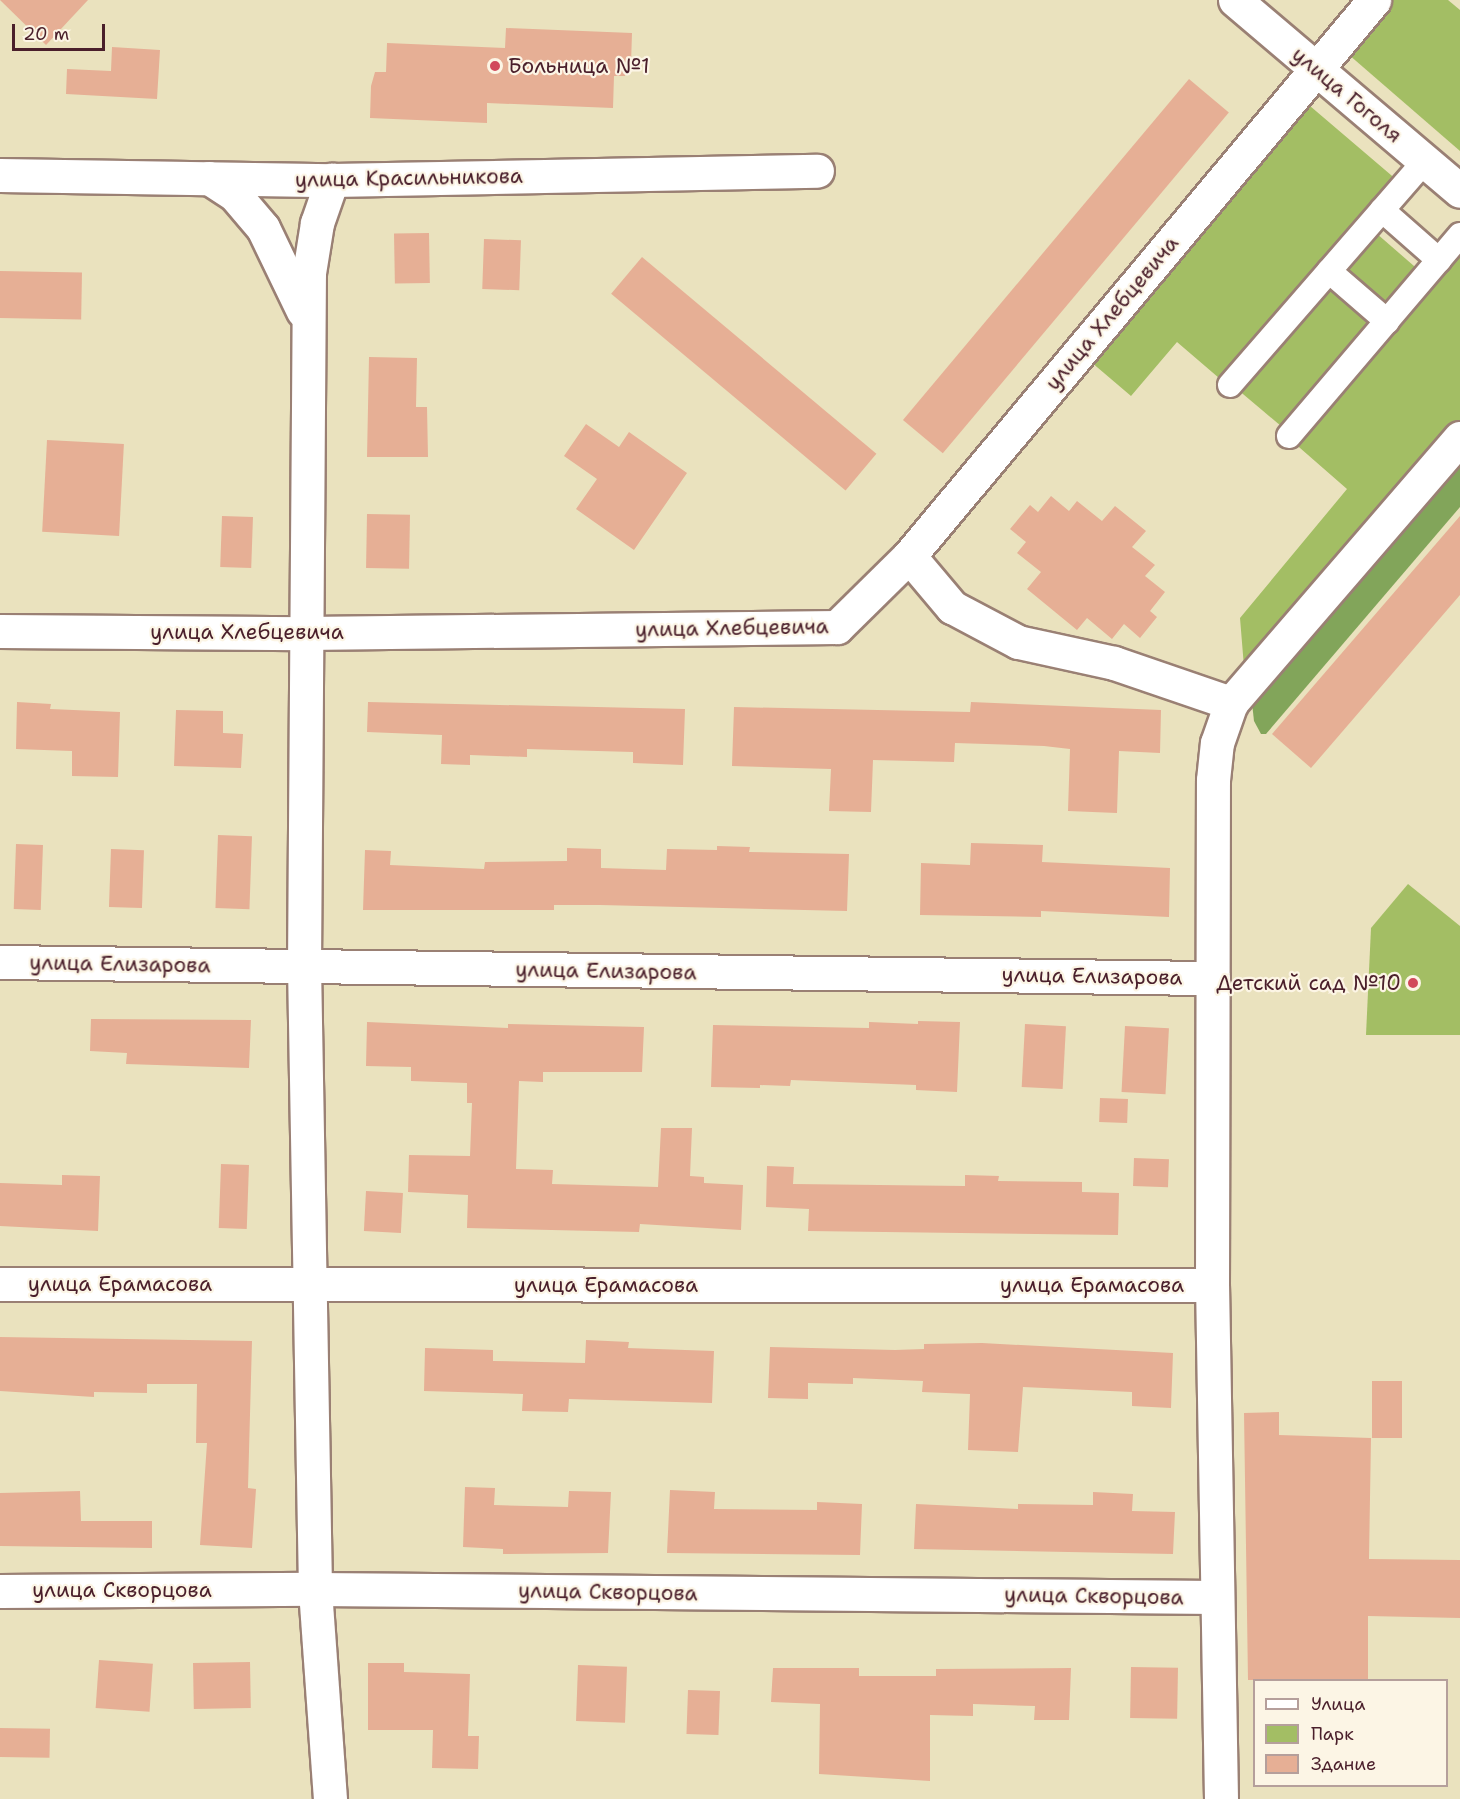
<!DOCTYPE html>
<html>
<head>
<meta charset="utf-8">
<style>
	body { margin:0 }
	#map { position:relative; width:1460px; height:1799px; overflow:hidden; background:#eae2be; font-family:"Shantell Sans",sans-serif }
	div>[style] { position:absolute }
	.green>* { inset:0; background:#a3be64; transform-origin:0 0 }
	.forest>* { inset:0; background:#82a55a }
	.building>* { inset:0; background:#e6af95; transform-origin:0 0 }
	.roads { filter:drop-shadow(2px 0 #9a8074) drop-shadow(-2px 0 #9a8074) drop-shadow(0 2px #9a8074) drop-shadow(0 -2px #9a8074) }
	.pedestrian>* { height:24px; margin:-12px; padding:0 12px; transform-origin:12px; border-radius:12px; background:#fff }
	.minor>* { height:33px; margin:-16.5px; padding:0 16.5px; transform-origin:16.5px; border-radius:16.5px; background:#fff }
	.dots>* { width:16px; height:16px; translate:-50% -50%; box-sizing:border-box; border:3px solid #fcf5e5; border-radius:50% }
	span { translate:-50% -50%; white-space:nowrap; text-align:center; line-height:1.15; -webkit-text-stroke:4.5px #fcf5e5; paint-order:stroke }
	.poi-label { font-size:21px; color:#4a1f2b }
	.left { translate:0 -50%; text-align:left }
	.right { translate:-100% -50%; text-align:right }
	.street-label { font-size:21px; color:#4a1f2b }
	.legend { position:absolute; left:1253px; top:1679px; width:195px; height:108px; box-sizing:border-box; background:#fcf5e5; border:2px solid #b59f9b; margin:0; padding:8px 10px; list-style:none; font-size:18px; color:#4a1f2b }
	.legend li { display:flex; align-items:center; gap:12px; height:30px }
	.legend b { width:30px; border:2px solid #b59f9b }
	.scale { position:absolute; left:12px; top:24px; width:93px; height:27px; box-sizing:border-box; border:3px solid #4a1f2b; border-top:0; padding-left:8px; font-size:18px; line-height:21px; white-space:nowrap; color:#4a1f2b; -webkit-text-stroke:4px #fcf5e5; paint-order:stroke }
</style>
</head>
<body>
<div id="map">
	<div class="green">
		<i style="clip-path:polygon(1385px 0,1448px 0,1460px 10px,1460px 151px,1348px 54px)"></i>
		<i style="clip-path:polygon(1303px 100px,1398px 181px,1226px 384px,1177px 342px,1131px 396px,1084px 356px)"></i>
		<i style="left:1376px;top:233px;width:53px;height:54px;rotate:41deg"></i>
		<i style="clip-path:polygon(1460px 247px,1460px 424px,1244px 667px,1240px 618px,1347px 489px,1292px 441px)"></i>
		<i style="left:1328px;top:280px;width:68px;height:142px;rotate:40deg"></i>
		<i style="clip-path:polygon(1408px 884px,1460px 926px,1460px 1035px,1366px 1035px,1371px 928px)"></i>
	</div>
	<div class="forest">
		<i style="clip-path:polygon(1460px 446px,1460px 507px,1266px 734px,1261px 734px,1254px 721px,1252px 703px)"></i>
	</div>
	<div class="building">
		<i style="clip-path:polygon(0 0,88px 0,46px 45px)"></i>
		<i style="clip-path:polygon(506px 28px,632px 33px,631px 64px,626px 64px,625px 76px,614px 76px,613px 108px,487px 103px,487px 123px,370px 118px,371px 86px,375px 72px,386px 72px,387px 43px,505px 48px)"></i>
		<i style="clip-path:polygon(112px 47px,160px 50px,157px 99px,66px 94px,67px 69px,111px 71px)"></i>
		<i style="left:1189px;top:79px;width:52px;height:445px;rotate:40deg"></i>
		<i style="left:429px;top:233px;width:50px;height:35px;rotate:89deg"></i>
		<i style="left:484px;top:239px;width:37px;height:50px;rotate:2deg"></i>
		<i style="left:642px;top:257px;width:306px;height:48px;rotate:40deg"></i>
		<i style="left:0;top:271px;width:82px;height:47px;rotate:1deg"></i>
		<i style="clip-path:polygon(369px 357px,417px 358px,416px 407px,427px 407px,428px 457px,367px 457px)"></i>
		<i style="clip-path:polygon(586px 424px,619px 447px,629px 432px,687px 473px,634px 550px,576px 509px,597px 479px,564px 456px)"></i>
		<i style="left:47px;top:440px;width:77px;height:92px;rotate:3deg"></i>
		<i style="clip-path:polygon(1051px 496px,1069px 511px,1077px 501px,1102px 521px,1115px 506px,1146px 531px,1132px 547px,1155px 565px,1145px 576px,1165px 592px,1150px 611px,1157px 617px,1140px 638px,1124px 624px,1112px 639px,1087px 618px,1077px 630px,1027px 589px,1041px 572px,1017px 553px,1026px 542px,1010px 529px,1030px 505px,1038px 512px)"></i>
		<i style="left:367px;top:514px;width:43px;height:54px;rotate:1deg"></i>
		<i style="left:222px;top:516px;width:31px;height:51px;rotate:2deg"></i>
		<i style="clip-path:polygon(1460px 516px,1460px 595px,1311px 768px,1272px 734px)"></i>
		<i style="clip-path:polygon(17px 702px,51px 704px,50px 709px,120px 712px,118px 777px,72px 776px,72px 751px,16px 749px)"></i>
		<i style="clip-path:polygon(368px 702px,685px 709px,683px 765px,633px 763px,633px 752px,527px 749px,527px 757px,470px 755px,470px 765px,441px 764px,442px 735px,367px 732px)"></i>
		<i style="clip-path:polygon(971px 702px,1161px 710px,1160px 753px,1119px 751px,1117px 813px,1068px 811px,1070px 749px,1044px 746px,955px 743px,954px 762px,873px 760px,871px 812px,829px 811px,831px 769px,732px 766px,734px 707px,970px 712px)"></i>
		<i style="clip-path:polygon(176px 710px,223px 711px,223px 733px,243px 734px,241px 768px,174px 766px)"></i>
		<i style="left:218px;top:835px;width:34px;height:73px;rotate:2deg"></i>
		<i style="clip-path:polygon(971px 843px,1043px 845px,1042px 862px,1170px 868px,1169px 917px,1041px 911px,1041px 917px,920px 915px,921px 863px,970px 865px)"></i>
		<i style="left:16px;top:844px;width:27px;height:65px;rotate:2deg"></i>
		<i style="clip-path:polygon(717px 846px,750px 847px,749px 852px,849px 854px,847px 911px,600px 905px,554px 905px,554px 910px,363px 910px,365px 850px,391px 851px,390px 865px,484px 869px,485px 862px,567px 861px,567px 848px,601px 849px,601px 868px,666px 870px,667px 849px,717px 850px)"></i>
		<i style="left:111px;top:849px;width:33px;height:58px;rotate:2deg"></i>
		<i style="clip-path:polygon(91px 1019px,251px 1020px,249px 1068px,126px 1064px,127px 1053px,90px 1051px)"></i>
		<i style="clip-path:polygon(918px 1021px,960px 1022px,957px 1092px,916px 1090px,916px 1085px,791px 1080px,790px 1086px,760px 1085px,760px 1088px,711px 1087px,713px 1025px,869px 1028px,869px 1022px,918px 1024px)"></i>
		<i style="clip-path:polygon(367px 1022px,508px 1028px,508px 1024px,644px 1027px,642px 1072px,543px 1072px,543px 1082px,519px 1081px,516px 1169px,553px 1170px,552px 1184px,658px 1187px,661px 1128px,692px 1128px,690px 1176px,704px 1177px,704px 1183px,743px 1185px,741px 1230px,640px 1224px,639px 1232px,467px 1228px,468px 1195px,408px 1192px,409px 1155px,470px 1156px,472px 1103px,467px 1103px,467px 1083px,411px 1081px,411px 1067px,366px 1066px)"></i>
		<i style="left:1025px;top:1024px;width:41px;height:63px;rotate:3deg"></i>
		<i style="left:1125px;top:1026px;width:44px;height:66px;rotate:3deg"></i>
		<i style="left:1100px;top:1098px;width:28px;height:24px;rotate:2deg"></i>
		<i style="left:1134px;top:1158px;width:35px;height:28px;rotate:2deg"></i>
		<i style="left:221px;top:1164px;width:28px;height:64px;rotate:2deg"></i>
		<i style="clip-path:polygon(767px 1166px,794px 1167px,793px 1184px,965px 1186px,965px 1175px,999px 1176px,998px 1181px,1082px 1182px,1082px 1192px,1119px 1193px,1118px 1235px,808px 1231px,809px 1209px,766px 1207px)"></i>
		<i style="clip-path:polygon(62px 1175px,100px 1176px,98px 1231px,0 1226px,0 1183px,62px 1185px)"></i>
		<i style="left:366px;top:1191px;width:37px;height:40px;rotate:3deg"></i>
		<i style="clip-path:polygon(0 1337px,252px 1341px,248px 1488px,256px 1489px,252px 1548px,200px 1545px,207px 1443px,196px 1443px,197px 1384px,147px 1384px,147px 1393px,94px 1392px,94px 1397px,0 1391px)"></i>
		<i style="clip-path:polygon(586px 1340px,629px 1342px,628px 1348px,714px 1351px,712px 1403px,569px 1399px,568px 1412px,522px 1411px,523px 1394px,424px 1391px,425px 1348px,493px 1350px,493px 1361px,585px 1363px)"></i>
		<i style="clip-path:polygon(982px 1343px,1173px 1353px,1171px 1408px,1132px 1406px,1132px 1392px,1023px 1387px,1018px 1452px,968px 1450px,970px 1394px,922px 1392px,923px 1381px,853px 1378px,853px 1384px,808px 1383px,808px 1399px,768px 1398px,770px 1347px,895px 1350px,924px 1349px,924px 1344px)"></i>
		<i style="left:1372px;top:1381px;width:30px;height:57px"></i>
		<i style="clip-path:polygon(1279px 1412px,1279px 1435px,1371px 1438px,1369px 1559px,1460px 1560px,1460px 1618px,1368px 1616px,1368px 1680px,1248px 1680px,1244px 1413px)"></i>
		<i style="clip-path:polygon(465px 1487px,495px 1488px,494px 1505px,568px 1507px,569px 1491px,611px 1492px,608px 1553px,503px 1554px,503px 1549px,463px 1547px)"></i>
		<i style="clip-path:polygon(670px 1490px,715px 1492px,714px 1509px,817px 1510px,817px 1502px,862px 1504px,860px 1555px,667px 1553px)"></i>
		<i style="clip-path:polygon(80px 1491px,81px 1521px,152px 1521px,152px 1548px,0 1546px,0 1493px)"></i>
		<i style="clip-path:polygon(1093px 1492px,1133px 1494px,1132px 1511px,1175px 1512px,1173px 1554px,914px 1549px,916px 1504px,1018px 1509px,1018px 1504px,1093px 1505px)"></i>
		<i style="left:99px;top:1660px;width:54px;height:48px;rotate:4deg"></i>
		<i style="left:250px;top:1662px;width:46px;height:57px;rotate:89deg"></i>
		<i style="clip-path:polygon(368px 1663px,404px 1663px,404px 1672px,470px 1674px,468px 1736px,479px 1736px,478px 1769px,432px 1768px,433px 1730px,368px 1730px)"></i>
		<i style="left:578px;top:1665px;width:49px;height:56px;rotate:2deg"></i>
		<i style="left:1131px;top:1667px;width:47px;height:51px;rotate:1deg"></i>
		<i style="clip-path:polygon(773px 1668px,859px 1668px,859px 1676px,936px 1676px,936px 1669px,1071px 1668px,1069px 1720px,1034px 1720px,1035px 1706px,973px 1704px,973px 1716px,930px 1715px,930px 1781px,819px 1774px,820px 1704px,771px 1702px)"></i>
		<i style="left:688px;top:1690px;width:32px;height:44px;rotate:2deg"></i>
		<i style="left:0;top:1728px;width:50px;height:29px;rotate:1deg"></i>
	</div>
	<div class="roads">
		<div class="pedestrian">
			<i style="left:1382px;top:210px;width:76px;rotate:41.3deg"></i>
			<i style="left:1329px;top:271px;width:77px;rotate:40.8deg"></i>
			<i style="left:1230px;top:385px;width:297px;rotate:-49deg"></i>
			<i style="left:1289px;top:436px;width:264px;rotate:-49.6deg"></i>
		</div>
		<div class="minor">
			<i style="left:1235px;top:0;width:295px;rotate:40.3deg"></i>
			<i style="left:0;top:175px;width:332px;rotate:0.9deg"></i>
			<i style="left:332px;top:180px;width:485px;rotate:-1.1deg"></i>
			<i style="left:209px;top:178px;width:31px;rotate:33deg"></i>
			<i style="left:235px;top:195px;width:43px;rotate:49.7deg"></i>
			<i style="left:263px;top:228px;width:92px;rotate:64.3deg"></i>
			<i style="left:909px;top:556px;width:67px;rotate:49.9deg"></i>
			<i style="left:952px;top:607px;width:75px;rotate:27.9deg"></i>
			<i style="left:1018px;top:642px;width:98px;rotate:12.3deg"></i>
			<i style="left:1114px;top:663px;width:124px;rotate:18.9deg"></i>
			<i style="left:0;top:631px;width:306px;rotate:0.4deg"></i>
			<i style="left:306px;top:633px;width:531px;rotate:-0.65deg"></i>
			<i style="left:837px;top:627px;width:101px;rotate:-44.6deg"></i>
			<i style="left:909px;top:556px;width:725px;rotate:-50.09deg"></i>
			<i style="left:0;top:962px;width:1213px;rotate:0.76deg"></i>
			<i style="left:0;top:1284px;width:1212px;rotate:0.05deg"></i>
			<i style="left:0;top:1591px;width:315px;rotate:-0.4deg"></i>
			<i style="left:315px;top:1589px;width:901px;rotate:0.51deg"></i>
			<i style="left:330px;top:1799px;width:211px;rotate:-94.1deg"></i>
			<i style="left:315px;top:1589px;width:622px;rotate:-91.01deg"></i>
			<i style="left:304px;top:967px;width:694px;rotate:-89.59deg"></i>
			<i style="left:309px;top:273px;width:51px;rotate:-80.9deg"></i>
			<i style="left:317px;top:223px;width:46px;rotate:-70.8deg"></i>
			<i style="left:1221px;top:1799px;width:514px;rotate:-91deg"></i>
			<i style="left:1212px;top:1285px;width:505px;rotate:-89.89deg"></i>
			<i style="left:1213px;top:780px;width:37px;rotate:-84deg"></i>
			<i style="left:1217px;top:743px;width:42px;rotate:-70.7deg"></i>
			<i style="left:1231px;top:703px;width:350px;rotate:-49.2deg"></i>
		</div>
	</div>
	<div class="dots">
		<i style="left:495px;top:66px;background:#d1495b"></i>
		<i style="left:1413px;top:983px;background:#d1495b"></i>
	</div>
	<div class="poi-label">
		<span class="left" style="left:508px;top:66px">Больница №1</span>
		<span class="right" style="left:1401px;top:983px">Детский сад №10</span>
	</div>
	<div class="street-label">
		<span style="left:1347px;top:95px;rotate:40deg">улица Гоголя</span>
		<span style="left:409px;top:178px;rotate:-1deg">улица Красильникова</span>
		<span style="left:1112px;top:313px;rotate:-50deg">улица Хлебцевича</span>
		<span style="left:732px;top:628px;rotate:-1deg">улица Хлебцевича</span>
		<span style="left:247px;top:632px">улица Хлебцевича</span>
		<span style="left:120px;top:964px;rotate:1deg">улица Елизарова</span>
		<span style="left:606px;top:971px;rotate:1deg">улица Елизарова</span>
		<span style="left:1092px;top:976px;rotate:1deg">улица Елизарова</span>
		<span style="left:120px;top:1284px">улица Ерамасова</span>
		<span style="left:606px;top:1285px">улица Ерамасова</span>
		<span style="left:1092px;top:1285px">улица Ерамасова</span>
		<span style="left:122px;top:1590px">улица Скворцова</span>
		<span style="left:608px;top:1592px;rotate:1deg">улица Скворцова</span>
		<span style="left:1094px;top:1596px;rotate:1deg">улица Скворцова</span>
	</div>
	<ul class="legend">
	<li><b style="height:8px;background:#fff"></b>Улица</li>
	<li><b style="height:16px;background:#a3be64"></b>Парк</li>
	<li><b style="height:16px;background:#e6af95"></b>Здание</li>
	</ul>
	<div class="scale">20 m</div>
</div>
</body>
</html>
